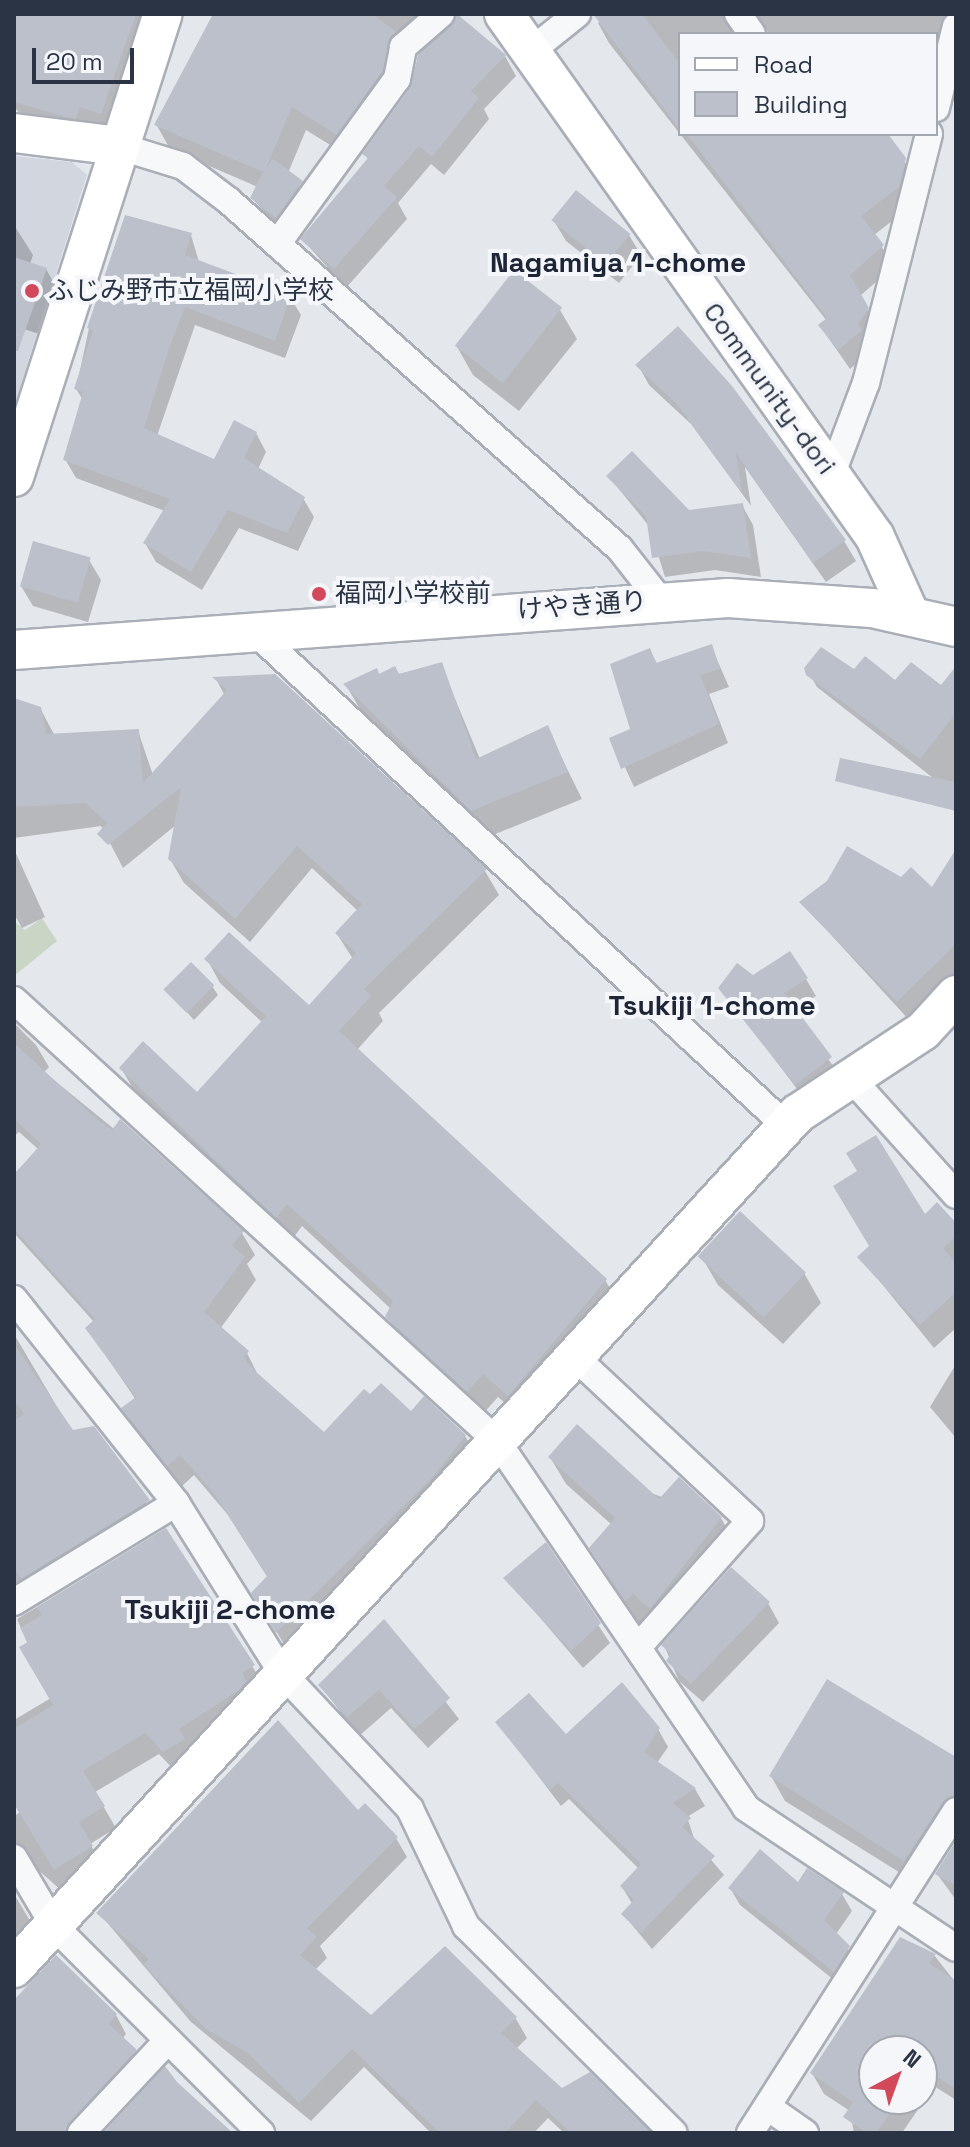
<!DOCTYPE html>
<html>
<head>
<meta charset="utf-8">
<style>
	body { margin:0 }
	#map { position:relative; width:970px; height:2147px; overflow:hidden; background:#e4e7ec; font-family:"Space Grotesk","Noto Sans JP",sans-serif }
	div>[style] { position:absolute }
	.built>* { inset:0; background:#d2d6de }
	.green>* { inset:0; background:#c9d6c5 }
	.shadow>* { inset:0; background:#0003 }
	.building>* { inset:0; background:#bbc0ca; transform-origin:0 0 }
	.roads { filter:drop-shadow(2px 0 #a9aeb7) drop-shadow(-2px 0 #a9aeb7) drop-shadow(0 2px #a9aeb7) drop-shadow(0 -2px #a9aeb7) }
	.street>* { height:26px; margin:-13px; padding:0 13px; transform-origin:13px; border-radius:13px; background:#f7f8fa }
	.secondary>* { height:38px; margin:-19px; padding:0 19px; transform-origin:19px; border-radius:19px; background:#fff }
	.dots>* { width:22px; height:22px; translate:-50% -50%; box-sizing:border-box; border:4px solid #f4f6f9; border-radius:50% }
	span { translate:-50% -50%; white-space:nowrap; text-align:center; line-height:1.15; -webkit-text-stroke:8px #f4f6f9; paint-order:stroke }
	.poi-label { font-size:26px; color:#2b3445 }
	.left { translate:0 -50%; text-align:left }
	.street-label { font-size:26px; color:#2b3445 }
	.neighbourhood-label { font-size:28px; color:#1d2536; font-weight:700 }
	.frame { position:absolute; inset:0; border:16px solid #2b3445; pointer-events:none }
	.legend { position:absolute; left:678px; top:32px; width:260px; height:104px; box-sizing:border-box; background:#f4f6f9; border:2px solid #a4a8b1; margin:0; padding:10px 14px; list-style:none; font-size:24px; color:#2b3445 }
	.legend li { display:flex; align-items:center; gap:16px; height:40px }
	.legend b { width:40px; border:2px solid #a4a8b1 }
	.north { position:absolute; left:858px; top:2035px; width:80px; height:80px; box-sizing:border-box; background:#f4f6f9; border:2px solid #a4a8b1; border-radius:50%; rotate:41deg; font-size:22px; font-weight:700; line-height:32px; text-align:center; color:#2b3445 }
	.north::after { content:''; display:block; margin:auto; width:28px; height:36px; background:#d1495b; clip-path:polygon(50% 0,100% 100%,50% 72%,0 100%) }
	.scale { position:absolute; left:32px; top:48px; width:102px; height:36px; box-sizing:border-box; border:4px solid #2b3445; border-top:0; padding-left:10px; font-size:24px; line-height:28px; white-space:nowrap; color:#2b3445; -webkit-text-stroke:6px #f4f6f9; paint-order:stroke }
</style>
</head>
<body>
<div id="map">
	<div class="built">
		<i style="clip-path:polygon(14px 156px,72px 162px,87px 175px,14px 406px)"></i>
	</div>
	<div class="green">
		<i style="clip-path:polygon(42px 918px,57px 941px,14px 976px,14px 921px,25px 930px)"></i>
	</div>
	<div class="shadow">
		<i style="clip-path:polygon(60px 14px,157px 14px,113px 134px,29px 123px,14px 107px,14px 37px)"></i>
		<i style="clip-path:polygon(215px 14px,419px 14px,351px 158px,306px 130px,288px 173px,315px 207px,288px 239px,252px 198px,258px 187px,170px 149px,156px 124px)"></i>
		<i style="clip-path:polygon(609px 14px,956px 14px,936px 104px,936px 34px,769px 34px,763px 24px,741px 20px,734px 34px,680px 34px,680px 134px,609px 43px,598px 23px)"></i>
		<i style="clip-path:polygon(505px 56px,516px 76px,484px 109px,489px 119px,444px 175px,431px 164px,398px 203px,407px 219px,346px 288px,303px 240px,369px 161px,365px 154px)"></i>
		<i style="clip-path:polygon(680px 134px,886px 134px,916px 179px,910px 207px,874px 235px,894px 266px,860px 296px,879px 329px,872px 351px,850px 369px,820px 326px,827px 321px)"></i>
		<i style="clip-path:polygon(554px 221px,629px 235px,641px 255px,619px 283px,566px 241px)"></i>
		<i style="clip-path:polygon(14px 225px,33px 255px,30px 264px,46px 269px,63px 299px,49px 337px,14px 326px)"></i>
		<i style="clip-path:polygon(191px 235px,199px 262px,290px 297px,301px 315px,285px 358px,195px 325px,157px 436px,215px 461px,256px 433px,266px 452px,258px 469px,303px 498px,314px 517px,298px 551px,239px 528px,202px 590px,156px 562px,145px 543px,165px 511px,76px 478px,65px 459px,83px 400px,76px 389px,89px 328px)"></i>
		<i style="clip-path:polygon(560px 310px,577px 339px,519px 411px,473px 375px,456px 345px)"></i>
		<i style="clip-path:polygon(678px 329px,844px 541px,856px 561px,826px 582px,745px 467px,751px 506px,691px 424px,649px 385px,638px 365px)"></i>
		<i style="clip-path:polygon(609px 477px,688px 512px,742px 505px,753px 525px,761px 577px,715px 570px,665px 577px,649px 526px)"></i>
		<i style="clip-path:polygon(89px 560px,101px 580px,88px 622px,33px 606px,21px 586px)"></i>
		<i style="clip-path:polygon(711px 646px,729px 687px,709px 694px,728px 743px,634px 787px,612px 739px,633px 730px,650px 651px,658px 665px)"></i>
		<i style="clip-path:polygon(441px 665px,480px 759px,547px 728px,582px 799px,488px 837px,361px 711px,346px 685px)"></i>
		<i style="clip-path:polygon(806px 668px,941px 688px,956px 674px,956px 796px,817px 687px)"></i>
		<i style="clip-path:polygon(216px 679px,485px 871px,499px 895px,379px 1013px,383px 1021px,357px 1050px,605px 1280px,619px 1304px,523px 1419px,498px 1397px,482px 1415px,402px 1342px,388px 1317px,391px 1309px,302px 1226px,291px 1241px,135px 1092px,121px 1068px,198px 1095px,263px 1023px,220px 983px,207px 959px,309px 1008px,353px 959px,337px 934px,358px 911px,312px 868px,250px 942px,184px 883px,170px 859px,176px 825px,123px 868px,101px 826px,14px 838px,14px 703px,40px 708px,55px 736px,138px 731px,153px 775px,225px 696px)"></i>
		<i style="clip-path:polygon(14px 849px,45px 917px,22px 928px,14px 914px)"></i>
		<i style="clip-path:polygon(956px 857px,956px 976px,910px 1021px,801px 902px,901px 879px,932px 891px)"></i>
		<i style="clip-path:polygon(753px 977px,806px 979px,816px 996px,794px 1010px,840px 1076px,806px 1101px,721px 988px)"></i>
		<i style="clip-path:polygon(212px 986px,218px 995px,194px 1020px,167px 990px)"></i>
		<i style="clip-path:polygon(14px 1023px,36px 1045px,49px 1067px,44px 1072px,242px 1233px,255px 1255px,247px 1264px,256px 1280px,220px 1329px,247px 1353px,259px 1377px,324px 1435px,411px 1414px,465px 1436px,478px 1458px,290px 1654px,267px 1616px,268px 1578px,228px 1515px,194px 1475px,181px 1487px,136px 1430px,123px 1408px,136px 1400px,87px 1328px,94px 1322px,14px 1233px,14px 1174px,38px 1149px,19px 1132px,14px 1136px)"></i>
		<i style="clip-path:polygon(924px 1217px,956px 1226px,956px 1328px,934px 1348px,860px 1257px)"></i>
		<i style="clip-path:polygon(701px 1256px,804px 1273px,821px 1303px,783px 1344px,718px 1285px)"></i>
		<i style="clip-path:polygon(14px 1334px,72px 1432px,93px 1428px,159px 1520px,14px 1606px)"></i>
		<i style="clip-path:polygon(956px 1364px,956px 1438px,930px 1407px)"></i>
		<i style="clip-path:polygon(550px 1457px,721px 1518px,736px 1545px,666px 1635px,650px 1620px,642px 1627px,607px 1575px,591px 1548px,612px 1525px,566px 1484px)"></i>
		<i style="clip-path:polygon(166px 1530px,266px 1688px,177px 1773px,159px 1754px,95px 1792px,116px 1828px,90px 1844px,104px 1868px,64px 1893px,14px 1848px,14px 1816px,32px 1805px,14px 1774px,14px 1720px,51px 1698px,17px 1619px)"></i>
		<i style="clip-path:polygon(545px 1545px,610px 1643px,583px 1668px,506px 1578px)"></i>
		<i style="clip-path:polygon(768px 1603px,779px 1623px,703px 1702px,679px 1681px,664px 1645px)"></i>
		<i style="clip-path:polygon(384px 1622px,459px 1719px,428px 1748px,391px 1708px,359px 1736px,320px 1685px)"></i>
		<i style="clip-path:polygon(498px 1723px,566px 1737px,658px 1729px,668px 1747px,657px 1763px,695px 1789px,705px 1806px,687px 1817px,695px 1841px,724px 1875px,652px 1949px,623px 1914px,633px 1905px,622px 1887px,639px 1869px,569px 1799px,561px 1806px)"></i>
		<i style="clip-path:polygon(956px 1762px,956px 1803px,918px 1884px,785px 1801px,771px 1776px)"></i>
		<i style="clip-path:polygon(358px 1812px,396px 1838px,407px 1857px,320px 1946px,327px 1958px,315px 1970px,371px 2018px,445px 1949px,516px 2019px,527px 2038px,516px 2049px,562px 2091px,590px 2075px,652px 2133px,564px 2133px,548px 2118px,534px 2133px,431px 2133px,364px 2067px,311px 2121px,191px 2022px,99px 1913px)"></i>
		<i style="clip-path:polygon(956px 1844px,956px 1900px,937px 1874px)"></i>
		<i style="clip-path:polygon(798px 1885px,842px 1894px,852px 1911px,836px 1934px,859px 1965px,844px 1988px,740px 1905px,730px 1888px)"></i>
		<i style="clip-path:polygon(14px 1894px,38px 1934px,14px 1954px)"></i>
		<i style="clip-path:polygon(evenodd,901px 1939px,934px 1955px,956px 1983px,956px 2100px,934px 2086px,902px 2133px,854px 2133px,850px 2111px,824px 2094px,812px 2073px,901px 1939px,874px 2051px,922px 2051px,922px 2099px,874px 2099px,874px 2051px)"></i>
		<i style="clip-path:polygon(14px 2003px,116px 2015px,126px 2034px,122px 2039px,146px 2070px,87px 2133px,14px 2133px)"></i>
	</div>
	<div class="building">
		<i style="clip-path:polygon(14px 14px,136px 14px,101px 114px,80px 107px,76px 119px,66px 117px,14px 102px)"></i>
		<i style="clip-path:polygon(213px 14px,373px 14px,396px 32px,382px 72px,337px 135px,292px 107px,266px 168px,273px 159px,303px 181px,276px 218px,250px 198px,263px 172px,154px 125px)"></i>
		<i style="clip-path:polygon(457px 14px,506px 55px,471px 91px,479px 98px,432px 157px,419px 146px,384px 186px,397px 197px,334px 269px,300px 239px,368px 158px,362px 154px,410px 88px,418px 55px)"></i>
		<i style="clip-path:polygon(593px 14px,642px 14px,680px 64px,680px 130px)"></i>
		<i style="clip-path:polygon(687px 134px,888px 134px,906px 158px,899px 187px,861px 216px,884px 245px,850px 275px,869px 308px,858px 324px,862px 330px,838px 350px,818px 325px,827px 318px)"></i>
		<i style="left:576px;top:190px;width:70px;height:39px;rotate:39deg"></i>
		<i style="clip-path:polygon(125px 215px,192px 233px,185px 255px,291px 295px,275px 341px,185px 307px,168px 351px,144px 428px,214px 459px,234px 420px,257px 432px,244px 458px,305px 497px,287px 533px,228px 510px,191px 572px,143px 543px,170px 499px,63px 460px,83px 392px,74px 389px,93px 330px,87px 328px)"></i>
		<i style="clip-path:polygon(14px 257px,47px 268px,18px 351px,14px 351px)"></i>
		<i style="left:514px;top:270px;width:61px;height:96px;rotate:38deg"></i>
		<i style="clip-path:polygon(678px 326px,732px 386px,846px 540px,813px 563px,736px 453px,742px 493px,677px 404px,635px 365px)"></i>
		<i style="clip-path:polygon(632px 451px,689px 510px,743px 503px,751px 558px,703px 551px,652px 558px,646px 516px,606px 476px)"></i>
		<i style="left:33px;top:541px;width:60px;height:47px;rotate:16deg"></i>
		<i style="clip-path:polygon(712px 644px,720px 669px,700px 675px,719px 724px,621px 769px,609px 738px,630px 729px,610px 664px,650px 648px,656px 663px)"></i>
		<i style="clip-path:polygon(821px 647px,854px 669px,865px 656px,895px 680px,911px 662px,941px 685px,956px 666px,956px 713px,920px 759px,806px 675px,804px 668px)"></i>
		<i style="clip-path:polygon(442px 662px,476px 759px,548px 725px,568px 772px,471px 811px,343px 684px,377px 668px,379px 674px,395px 666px,399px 674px)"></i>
		<i style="clip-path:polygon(275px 674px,487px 869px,364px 989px,371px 996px,339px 1031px,607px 1279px,508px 1396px,483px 1374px,467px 1392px,385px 1317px,393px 1301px,351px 1262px,287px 1204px,276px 1218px,119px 1068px,143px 1041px,197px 1092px,266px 1016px,204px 959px,229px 932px,309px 1005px,356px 953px,335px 933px,362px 904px,297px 846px,235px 919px,168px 859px,181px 787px,108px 845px,97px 834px,107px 823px,86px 803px,14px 807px,14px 698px,41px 707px,46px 734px,139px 729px,143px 783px,227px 690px,212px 677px)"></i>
		<i style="clip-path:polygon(840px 758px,956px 782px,956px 811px,835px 781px)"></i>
		<i style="clip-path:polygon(847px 846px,901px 877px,911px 867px,932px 887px,956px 849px,956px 944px,897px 1002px,799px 902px,827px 881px)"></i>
		<i style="clip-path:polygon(790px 951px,808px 978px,784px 993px,832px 1057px,795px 1085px,718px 988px,737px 963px,753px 975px)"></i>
		<i style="left:191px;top:962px;width:33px;height:39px;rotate:45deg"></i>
		<i style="clip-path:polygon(14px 1043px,99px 1121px,112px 1130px,120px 1119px,244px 1231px,232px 1245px,245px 1257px,204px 1312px,249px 1351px,244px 1357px,253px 1369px,324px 1432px,364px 1389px,370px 1394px,381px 1383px,411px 1411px,424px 1396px,466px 1435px,432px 1478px,276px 1633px,251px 1593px,267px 1576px,213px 1492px,180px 1455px,167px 1466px,121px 1408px,136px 1397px,85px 1328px,95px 1319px,14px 1229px,14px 1175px,41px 1144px,14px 1119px)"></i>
		<i style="clip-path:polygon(876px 1135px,925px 1214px,937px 1202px,956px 1223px,956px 1236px,943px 1248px,956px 1263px,956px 1292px,920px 1325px,857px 1257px,869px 1246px,833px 1186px,857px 1171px,846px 1153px)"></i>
		<i style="left:740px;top:1211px;width:90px;height:62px;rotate:43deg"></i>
		<i style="clip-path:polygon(14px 1344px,73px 1430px,94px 1426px,150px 1500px,21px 1579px,14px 1568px,14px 1421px,24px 1414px,14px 1400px)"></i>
		<i style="clip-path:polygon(577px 1424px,659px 1499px,679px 1477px,722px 1517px,650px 1609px,633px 1594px,625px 1601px,589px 1548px,615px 1518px,548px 1457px)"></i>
		<i style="clip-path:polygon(166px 1528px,255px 1665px,242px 1673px,247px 1682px,239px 1690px,179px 1729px,185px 1739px,163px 1752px,145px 1733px,83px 1771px,105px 1806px,79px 1822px,93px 1846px,54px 1870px,14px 1804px,14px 1729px,53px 1705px,19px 1647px,28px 1642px,20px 1628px,42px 1615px,37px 1607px)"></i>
		<i style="clip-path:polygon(546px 1542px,601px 1623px,571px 1651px,503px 1578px)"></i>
		<i style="clip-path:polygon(731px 1567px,770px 1602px,691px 1684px,666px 1661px,671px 1654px,661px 1645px)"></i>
		<i style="clip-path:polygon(384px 1619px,450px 1698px,415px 1729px,379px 1690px,347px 1717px,318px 1685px)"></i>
		<i style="clip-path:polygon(827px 1679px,956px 1757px,956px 1795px,943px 1802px,904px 1861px,769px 1776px)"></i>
		<i style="clip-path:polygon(622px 1682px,660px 1728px,644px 1752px,696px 1788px,673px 1803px,691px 1818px,682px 1827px,715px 1856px,641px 1933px,621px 1914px,634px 1900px,620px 1886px,641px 1864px,558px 1783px,550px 1790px,495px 1722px,529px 1693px,566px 1734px)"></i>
		<i style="clip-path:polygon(278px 1720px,358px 1810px,365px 1803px,398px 1837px,307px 1928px,317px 1937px,300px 1955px,371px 2015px,445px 1946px,517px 2017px,501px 2033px,562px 2088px,590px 2072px,651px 2133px,571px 2133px,536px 2100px,505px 2133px,440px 2133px,352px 2049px,299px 2103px,248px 2053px,206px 2029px,143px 1965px,149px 1959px,96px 1913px)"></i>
		<i style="clip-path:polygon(956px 1841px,956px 1886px,935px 1874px)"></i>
		<i style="clip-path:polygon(760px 1849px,798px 1882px,807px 1868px,844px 1892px,824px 1920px,850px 1946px,834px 1972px,728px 1888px)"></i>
		<i style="clip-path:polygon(900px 1937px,936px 1954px,929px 1963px,956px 1981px,956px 2089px,922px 2067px,922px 2051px,874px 2051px,874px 2099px,900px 2099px,876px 2133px,867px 2133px,843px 2117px,853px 2102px,810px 2073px)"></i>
		<i style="clip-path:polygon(56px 1955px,117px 2014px,109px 2024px,137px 2050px,65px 2133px,14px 2133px,14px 2000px)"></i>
		<i style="clip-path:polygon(165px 2066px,177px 2082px,233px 2133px,103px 2133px)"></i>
	</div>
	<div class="roads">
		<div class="street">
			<i style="left:738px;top:14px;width:24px;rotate:55deg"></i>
			<i style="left:531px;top:51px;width:59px;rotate:-38.8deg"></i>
			<i style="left:936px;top:108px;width:84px;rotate:-76.3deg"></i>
			<i style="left:118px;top:146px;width:68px;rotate:17.1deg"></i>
			<i style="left:183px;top:166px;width:58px;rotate:37.3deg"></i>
			<i style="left:229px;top:201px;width:523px;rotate:41.67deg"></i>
			<i style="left:620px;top:549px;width:65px;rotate:51.9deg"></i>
			<i style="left:277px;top:244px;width:204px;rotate:-54deg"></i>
			<i style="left:397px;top:79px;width:33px;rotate:-79deg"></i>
			<i style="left:403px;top:47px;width:50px;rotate:-41deg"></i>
			<i style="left:831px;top:476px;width:99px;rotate:-69.4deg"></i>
			<i style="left:866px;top:383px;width:257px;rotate:-75.8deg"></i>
			<i style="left:254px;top:631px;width:727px;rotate:42.94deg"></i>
			<i style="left:14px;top:1000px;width:654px;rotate:42.4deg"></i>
			<i style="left:497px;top:1441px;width:443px;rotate:55.8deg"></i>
			<i style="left:746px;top:1808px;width:252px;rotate:33.7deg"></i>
			<i style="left:851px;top:1078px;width:157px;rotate:48.1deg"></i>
			<i style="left:14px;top:1299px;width:260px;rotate:51.5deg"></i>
			<i style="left:176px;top:1503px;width:202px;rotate:58deg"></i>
			<i style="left:283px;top:1674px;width:185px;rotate:46.7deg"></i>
			<i style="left:410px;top:1809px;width:130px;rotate:64.4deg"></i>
			<i style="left:466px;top:1926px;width:293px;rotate:44.9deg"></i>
			<i style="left:575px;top:1357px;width:240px;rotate:43.1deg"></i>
			<i style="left:750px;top:1521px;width:169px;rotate:131.6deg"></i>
			<i style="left:14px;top:1602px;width:190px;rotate:-31.4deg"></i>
			<i style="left:14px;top:1858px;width:79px;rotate:59.5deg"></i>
			<i style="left:54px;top:1926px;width:293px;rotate:45deg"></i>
			<i style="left:769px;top:2108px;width:44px;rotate:34.8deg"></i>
			<i style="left:81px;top:2133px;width:127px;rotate:-46.9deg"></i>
			<i style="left:750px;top:2133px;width:382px;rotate:-57.4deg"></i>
		</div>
		<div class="secondary">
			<i style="left:504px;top:14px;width:641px;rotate:54.65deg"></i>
			<i style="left:875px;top:537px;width:85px;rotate:65.8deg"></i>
			<i style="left:14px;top:133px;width:105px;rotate:7.1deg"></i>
			<i style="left:14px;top:477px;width:486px;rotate:-72.2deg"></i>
			<i style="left:14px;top:650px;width:716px;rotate:-4.17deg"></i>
			<i style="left:728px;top:598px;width:144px;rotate:4deg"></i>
			<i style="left:872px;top:608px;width:86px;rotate:12.7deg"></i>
			<i style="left:14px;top:1968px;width:1159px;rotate:-47.48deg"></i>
			<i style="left:797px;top:1114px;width:151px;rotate:-33.4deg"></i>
			<i style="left:923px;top:1031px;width:49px;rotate:-47.5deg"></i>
		</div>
	</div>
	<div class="dots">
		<i style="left:32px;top:291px;background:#d1495b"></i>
		<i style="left:319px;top:594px;background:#d1495b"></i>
	</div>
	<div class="poi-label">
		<span class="left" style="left:48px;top:291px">ふじみ野市立福岡小学校</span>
		<span class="left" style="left:335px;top:594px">福岡小学校前</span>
	</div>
	<div class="street-label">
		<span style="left:769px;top:389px;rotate:54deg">Community-dori</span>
		<span style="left:582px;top:606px;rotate:-4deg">けやき通り</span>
	</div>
	<div class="neighbourhood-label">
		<span style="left:618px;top:262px">Nagamiya 1-chome</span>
		<span style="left:712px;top:1005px">Tsukiji 1-chome</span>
		<span style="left:230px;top:1609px">Tsukiji 2-chome</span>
	</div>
	<div class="frame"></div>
	<ul class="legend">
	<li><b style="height:10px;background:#fff"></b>Road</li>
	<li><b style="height:22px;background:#bbc0ca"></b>Building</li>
	</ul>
	<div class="north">N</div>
	<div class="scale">20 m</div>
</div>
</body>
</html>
